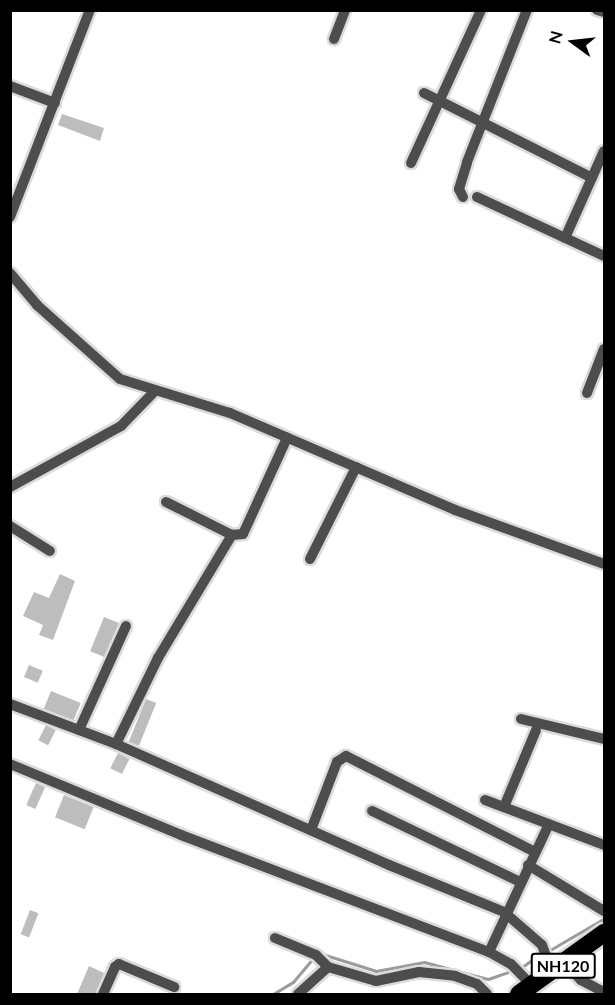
<!DOCTYPE html>
<html>
<head>
<meta charset="utf-8">
<style>
	body { margin:0 }
	#map { position:relative; width:615px; height:1005px; overflow:hidden; background:#fff; font-family:Lato,sans-serif }
	div>[style] { position:absolute }
	.stream>* { height:3px; margin:-1.5px; padding:0 1.5px; transform-origin:1.5px; border-radius:1.5px; background:#9b9b9b }
	.building>* { inset:0; background:#bdbdbd; transform-origin:0 0 }
	.roads { filter:drop-shadow(2px 0 #dbdbdb) drop-shadow(-2px 0 #dbdbdb) drop-shadow(0 2px #dbdbdb) drop-shadow(0 -2px #dbdbdb) }
	.minor>* { height:10px; margin:-5px; padding:0 5px; transform-origin:5px; border-radius:5px; background:#4d4d4d }
	.highway>* { height:18px; margin:-9px; padding:0 9px; transform-origin:9px; border-radius:9px; background:#000 }
	span { translate:-50% -50%; white-space:nowrap; text-align:center; line-height:1.15; -webkit-text-stroke:4.5px #fff; paint-order:stroke }
	.shield-label span { padding:2px 4px; background:#fff; border:2px solid; border-radius:4px; -webkit-text-stroke-width:0 }
	.shield-label { font-size:16px; color:#000; font-weight:700 }
	.frame { position:absolute; inset:0; border:12px solid #000; pointer-events:none }
	.north { position:absolute; left:543px; top:12px; width:60px; height:60px; -webkit-text-stroke:4px #fff; paint-order:stroke; rotate:285deg; font-size:16px; font-weight:700; line-height:24px; text-align:center; color:#000 }
	.north::after { content:''; display:block; margin:auto; width:21px; height:27px; background:#000; clip-path:polygon(50% 0,100% 100%,50% 72%,0 100%) }
</style>
</head>
<body>
<div id="map">
	<div class="stream">
		<i style="left:550px;top:950px;width:61px;rotate:-30.3deg"></i>
		<i style="left:319px;top:953px;width:60px;rotate:17.5deg"></i>
		<i style="left:376px;top:971px;width:49px;rotate:-10.6deg"></i>
		<i style="left:424px;top:962px;width:66px;rotate:14.9deg"></i>
		<i style="left:488px;top:979px;width:21px;rotate:-19deg"></i>
		<i style="left:522px;top:967px;width:19px;rotate:-36deg"></i>
		<i style="left:273px;top:994px;width:23px;rotate:-31deg"></i>
		<i style="left:293px;top:982px;width:31px;rotate:-50deg"></i>
	</div>
	<div class="building">
		<i style="clip-path:polygon(62px 114px,104px 128px,100px 141px,58px 125px)"></i>
		<i style="clip-path:polygon(60px 574px,75px 581px,53px 640px,39px 635px,43px 625px,23px 616px,34px 592px,49px 598px)"></i>
		<i style="left:104px;top:617px;width:16px;height:37px;rotate:22deg"></i>
		<i style="left:29px;top:665px;width:15px;height:13px;rotate:23deg"></i>
		<i style="left:51px;top:691px;width:32px;height:20px;rotate:22deg"></i>
		<i style="left:146px;top:699px;width:11px;height:46px;rotate:22deg"></i>
		<i style="left:46px;top:725px;width:11px;height:17px;rotate:27deg"></i>
		<i style="left:118px;top:753px;width:13px;height:17px;rotate:27deg"></i>
		<i style="left:36px;top:783px;width:10px;height:24px;rotate:24deg"></i>
		<i style="left:64px;top:795px;width:32px;height:24px;rotate:22deg"></i>
		<i style="left:30px;top:910px;width:9px;height:26px;rotate:21deg"></i>
		<i style="clip-path:polygon(89px 966px,104px 973px,96px 994px,77px 994px)"></i>
	</div>
	<div class="roads">
		<div class="minor">
			<i style="left:597px;top:10px;width:7px;rotate:16deg"></i>
			<i style="left:334px;top:39px;width:31px;rotate:-69deg"></i>
			<i style="left:10px;top:86px;width:48px;rotate:20.7deg"></i>
			<i style="left:424px;top:93px;width:188px;rotate:26.8deg"></i>
			<i style="left:411px;top:163px;width:168px;rotate:-65.4deg"></i>
			<i style="left:463px;top:197px;width:9px;rotate:-117deg"></i>
			<i style="left:459px;top:189px;width:28px;rotate:-73deg"></i>
			<i style="left:467px;top:162px;width:163px;rotate:-68.5deg"></i>
			<i style="left:477px;top:197px;width:140px;rotate:24.9deg"></i>
			<i style="left:10px;top:217px;width:222px;rotate:-68.9deg"></i>
			<i style="left:565px;top:238px;width:95px;rotate:-65.9deg"></i>
			<i style="left:10px;top:273px;width:42px;rotate:49.8deg"></i>
			<i style="left:37px;top:305px;width:111px;rotate:41.7deg"></i>
			<i style="left:120px;top:379px;width:115px;rotate:17.2deg"></i>
			<i style="left:230px;top:413px;width:245px;rotate:23.3deg"></i>
			<i style="left:455px;top:510px;width:158px;rotate:19.9deg"></i>
			<i style="left:587px;top:393px;width:47px;rotate:-68.9deg"></i>
			<i style="left:10px;top:487px;width:127px;rotate:-28.8deg"></i>
			<i style="left:121px;top:426px;width:47px;rotate:-45.9deg"></i>
			<i style="left:166px;top:502px;width:74px;rotate:26.6deg"></i>
			<i style="left:232px;top:535px;width:11px;rotate:-5deg"></i>
			<i style="left:243px;top:534px;width:106px;rotate:-65.4deg"></i>
			<i style="left:10px;top:526px;width:47px;rotate:32deg"></i>
			<i style="left:310px;top:559px;width:103px;rotate:-63.4deg"></i>
			<i style="left:10px;top:704px;width:113px;rotate:20.7deg"></i>
			<i style="left:116px;top:744px;width:299px;rotate:23.9deg"></i>
			<i style="left:389px;top:865px;width:124px;rotate:22.2deg"></i>
			<i style="left:504px;top:912px;width:50px;rotate:41deg"></i>
			<i style="left:542px;top:945px;width:30px;rotate:70deg"></i>
			<i style="left:521px;top:719px;width:85px;rotate:13.5deg"></i>
			<i style="left:79px;top:730px;width:114px;rotate:-65.7deg"></i>
			<i style="left:116px;top:744px;width:96px;rotate:-64deg"></i>
			<i style="left:158px;top:658px;width:144px;rotate:-59deg"></i>
			<i style="left:10px;top:764px;width:185px;rotate:22.5deg"></i>
			<i style="left:181px;top:835px;width:329px;rotate:20.8deg"></i>
			<i style="left:489px;top:952px;width:25px;rotate:29deg"></i>
			<i style="left:511px;top:964px;width:30px;rotate:46deg"></i>
			<i style="left:485px;top:800px;width:127px;rotate:20.7deg"></i>
			<i style="left:504px;top:807px;width:83px;rotate:-67.4deg"></i>
			<i style="left:372px;top:811px;width:164px;rotate:25.6deg"></i>
			<i style="left:311px;top:830px;width:73px;rotate:-69.1deg"></i>
			<i style="left:337px;top:762px;width:11px;rotate:-34deg"></i>
			<i style="left:346px;top:756px;width:212px;rotate:26.9deg"></i>
			<i style="left:528px;top:865px;width:89px;rotate:31.2deg"></i>
			<i style="left:275px;top:938px;width:44px;rotate:22.5deg"></i>
			<i style="left:316px;top:955px;width:17px;rotate:45deg"></i>
			<i style="left:489px;top:952px;width:141px;rotate:-64.9deg"></i>
			<i style="left:566px;top:964px;width:22px;rotate:47deg"></i>
			<i style="left:581px;top:980px;width:26px;rotate:28deg"></i>
			<i style="left:103px;top:994px;width:30px;rotate:-66deg"></i>
			<i style="left:115px;top:967px;width:5px;rotate:-37deg"></i>
			<i style="left:119px;top:964px;width:60px;rotate:22.7deg"></i>
			<i style="left:298px;top:994px;width:40px;rotate:-42deg"></i>
			<i style="left:328px;top:967px;width:50px;rotate:16.3deg"></i>
			<i style="left:376px;top:981px;width:44px;rotate:-11.8deg"></i>
			<i style="left:419px;top:972px;width:36px;rotate:6deg"></i>
			<i style="left:455px;top:976px;width:23px;rotate:20deg"></i>
			<i style="left:477px;top:984px;width:14px;rotate:45deg"></i>
		</div>
		<div class="highway">
			<i style="left:519px;top:994px;width:105px;rotate:-35.7deg"></i>
		</div>
	</div>
	<div class="shield-label">
		<span style="left:563px;top:966px">NH120</span>
	</div>
	<div class="frame"></div>
	<div class="north">N</div>
</div>
</body>
</html>
